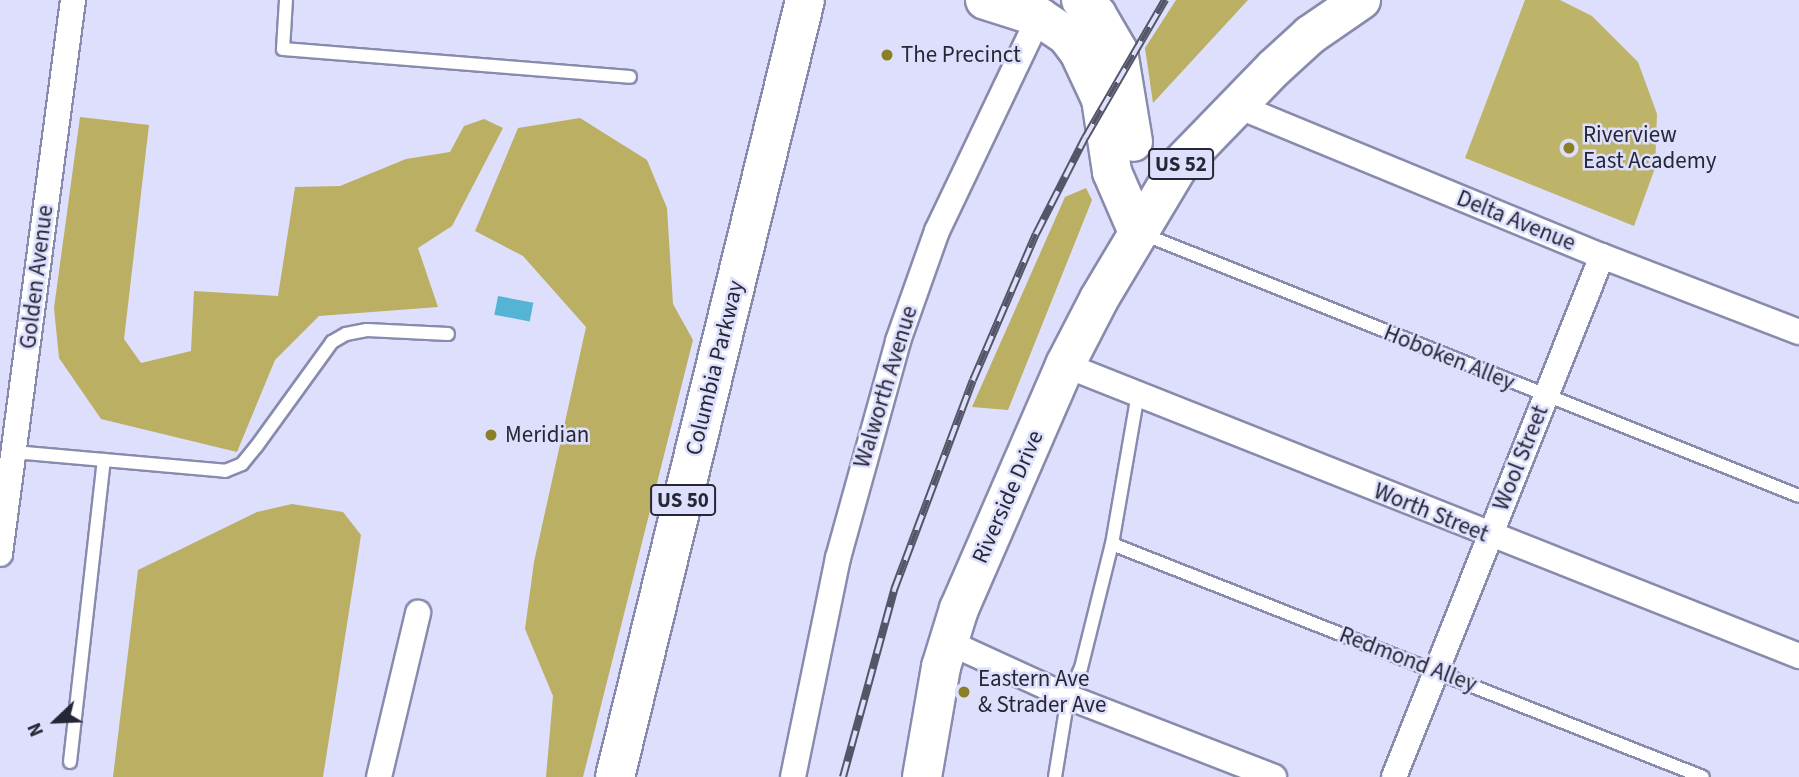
<!DOCTYPE html>
<html>
<head>
<meta charset="utf-8">
<style>
	body { margin:0 }
	#map { position:relative; width:1799px; height:777px; overflow:hidden; background:#dddffd; font-family:"Source Sans 3",sans-serif }
	div>[style] { position:absolute }
	.green>* { inset:0; background:#bdb369 }
	.forest>* { inset:0; background:#baaf62 }
	.water>* { inset:0; background:#55b4d3; transform-origin:0 0 }
	.roads { filter:drop-shadow(2px 0 #898bad) drop-shadow(-2px 0 #898bad) drop-shadow(0 2px #898bad) drop-shadow(0 -2px #898bad) }
	.service>* { height:12px; margin:-6px; padding:0 6px; transform-origin:6px; border-radius:6px; background:#fff }
	.minor>* { height:24px; margin:-12px; padding:0 12px; transform-origin:12px; border-radius:12px; background:#fff }
	.primary>* { height:38px; margin:-19px; padding:0 19px; transform-origin:19px; border-radius:19px; background:#fff }
	.trunk>* { height:38px; margin:-19px; padding:0 19px; transform-origin:19px; border-radius:19px; background:#fff }
	.rail>* { height:8px; margin-top:-4px; transform-origin:0; background:repeating-linear-gradient(90deg,#dddffd 0 16px,#545567 0 32px); box-sizing:border-box; border-block:2px solid #545567 }
	.dots>* { width:19px; height:19px; translate:-50% -50%; box-sizing:border-box; border:4px solid #dddffd; border-radius:50% }
	span { translate:-50% -50%; white-space:nowrap; text-align:center; line-height:1.15; -webkit-text-stroke:5px #dddffd; paint-order:stroke }
	.shield-label span { padding:2px 5px; background:#dddffd; border:2px solid; border-radius:5px; -webkit-text-stroke-width:0 }
	.shield-label { font-size:21px; color:#262735; font-weight:700 }
	.poi-label { font-size:23px; color:#262735 }
	.left { translate:0 -50%; text-align:left }
	.street-label { font-size:23px; color:#262735 }
	.north { position:absolute; left:21px; top:686px; width:70px; height:70px; -webkit-text-stroke:5px #dddffd; paint-order:stroke; rotate:247deg; font-size:19px; font-weight:700; line-height:28px; text-align:center; color:#262735 }
	.north::after { content:''; display:block; margin:auto; width:24px; height:32px; background:#262735; clip-path:polygon(50% 0,100% 100%,50% 72%,0 100%) }
</style>
</head>
<body>
<div id="map">
	<div class="green">
		<i style="clip-path:polygon(1525px 0,1560px 0,1592px 16px,1638px 62px,1657px 114px,1655px 168px,1634px 226px,1465px 158px)"></i>
	</div>
	<div class="forest">
		<i style="clip-path:polygon(1176px 0,1248px 0,1153px 103px,1145px 48px)"></i>
		<i style="clip-path:polygon(80px 117px,149px 125px,124px 339px,141px 363px,191px 351px,194px 291px,278px 296px,295px 187px,340px 186px,406px 159px,450px 152px,464px 126px,484px 119px,503px 128px,452px 226px,418px 248px,438px 307px,319px 316px,275px 360px,237px 452px,101px 419px,59px 358px,54px 308px)"></i>
		<i style="clip-path:polygon(580px 118px,647px 160px,667px 208px,673px 304px,693px 340px,583px 777px,546px 777px,553px 696px,525px 629px,534px 562px,586px 327px,523px 256px,475px 231px,518px 128px)"></i>
		<i style="clip-path:polygon(1086px 188px,1092px 200px,1008px 410px,972px 407px,1065px 197px)"></i>
		<i style="clip-path:polygon(292px 504px,343px 512px,361px 535px,323px 777px,113px 777px,138px 570px,257px 512px)"></i>
	</div>
	<div class="water">
		<i style="left:498px;top:296px;width:36px;height:19px;rotate:11deg"></i>
	</div>
	<div class="roads">
		<div class="service">
			<i style="left:286px;top:0;width:49px;rotate:93.5deg"></i>
			<i style="left:283px;top:49px;width:348px;rotate:4.6deg"></i>
			<i style="left:1143px;top:234px;width:706px;rotate:21.77deg"></i>
			<i style="left:14px;top:452px;width:212px;rotate:5.1deg"></i>
			<i style="left:225px;top:471px;width:18px;rotate:-22deg"></i>
			<i style="left:242px;top:464px;width:22px;rotate:-51deg"></i>
			<i style="left:256px;top:447px;width:130px;rotate:-54.1deg"></i>
			<i style="left:332px;top:342px;width:16px;rotate:-30deg"></i>
			<i style="left:346px;top:334px;width:21px;rotate:-11deg"></i>
			<i style="left:367px;top:330px;width:81px;rotate:2.8deg"></i>
			<i style="left:1112px;top:544px;width:635px;rotate:21.52deg"></i>
			<i style="left:70px;top:762px;width:304px;rotate:-83.6deg"></i>
			<i style="left:1055px;top:777px;width:81px;rotate:-80.8deg"></i>
			<i style="left:1068px;top:697px;width:32px;rotate:-66deg"></i>
			<i style="left:1081px;top:668px;width:128px;rotate:-76deg"></i>
			<i style="left:1112px;top:544px;width:152px;rotate:-80.2deg"></i>
		</div>
		<div class="minor">
			<i style="left:1235px;top:105px;width:397px;rotate:22.4deg"></i>
			<i style="left:1602px;top:256px;width:211px;rotate:21.1deg"></i>
			<i style="left:1065px;top:365px;width:790px;rotate:21.63deg"></i>
			<i style="left:0;top:554px;width:559px;rotate:-82.49deg"></i>
			<i style="left:948px;top:642px;width:132px;rotate:24.6deg"></i>
			<i style="left:1068px;top:697px;width:221px;rotate:21.2deg"></i>
			<i style="left:379px;top:777px;width:169px;rotate:-76.6deg"></i>
			<i style="left:793px;top:777px;width:224px;rotate:-78.4deg"></i>
			<i style="left:838px;top:558px;width:225px;rotate:-74.5deg"></i>
			<i style="left:898px;top:341px;width:117px;rotate:-70.5deg"></i>
			<i style="left:937px;top:231px;width:237px;rotate:-64.5deg"></i>
			<i style="left:1394px;top:777px;width:561px;rotate:-68.24deg"></i>
		</div>
		<div class="primary">
			<i style="left:985px;top:0;width:57px;rotate:17.5deg"></i>
			<i style="left:1039px;top:17px;width:34px;rotate:34deg"></i>
			<i style="left:1067px;top:36px;width:20px;rotate:53deg"></i>
			<i style="left:1079px;top:52px;width:52px;rotate:64.9deg"></i>
			<i style="left:1101px;top:99px;width:74px;rotate:81.4deg"></i>
			<i style="left:1112px;top:172px;width:65px;rotate:66.6deg"></i>
			<i style="left:1081px;top:0;width:22px;rotate:43deg"></i>
			<i style="left:1097px;top:15px;width:42px;rotate:59.7deg"></i>
			<i style="left:1118px;top:51px;width:92px;rotate:80.6deg"></i>
			<i style="left:922px;top:777px;width:112px;rotate:-80.2deg"></i>
			<i style="left:941px;top:667px;width:61px;rotate:-72.8deg"></i>
			<i style="left:959px;top:609px;width:266px;rotate:-66.5deg"></i>
			<i style="left:1065px;top:365px;width:74px;rotate:-62.7deg"></i>
			<i style="left:1099px;top:299px;width:154px;rotate:-59.1deg"></i>
			<i style="left:1178px;top:167px;width:138px;rotate:-45.9deg"></i>
			<i style="left:1274px;top:68px;width:49px;rotate:-42.5deg"></i>
			<i style="left:1310px;top:35px;width:62px;rotate:-34.5deg"></i>
		</div>
		<div class="trunk">
			<i style="left:615px;top:777px;width:800px;rotate:-76.26deg"></i>
		</div>
	</div>
	<div class="rail">
		<i style="left:843px;top:777px;width:194px;rotate:-74.7deg"></i>
		<i style="left:894px;top:590px;width:224px;rotate:-69.4deg"></i>
		<i style="left:973px;top:380px;width:159px;rotate:-66.7deg"></i>
		<i style="left:1036px;top:234px;width:108px;rotate:-63deg"></i>
		<i style="left:1085px;top:138px;width:160px;rotate:-59.9deg"></i>
	</div>
	<div class="dots">
		<i style="left:887px;top:55px;background:#8b7f26"></i>
		<i style="left:1569px;top:148px;background:#8b7f26"></i>
		<i style="left:491px;top:435px;background:#8b7f26"></i>
		<i style="left:964px;top:692px;background:#8b7f26"></i>
	</div>
	<div class="shield-label">
		<span style="left:1181px;top:164px">US 52</span>
		<span style="left:683px;top:500px">US 50</span>
	</div>
	<div class="poi-label">
		<span class="left" style="left:901px;top:55px">The Precinct</span>
		<span class="left" style="left:1583px;top:148px">Riverview<br>East Academy</span>
		<span class="left" style="left:505px;top:435px">Meridian</span>
		<span class="left" style="left:978px;top:692px">Eastern Ave<br>&amp; Strader Ave</span>
	</div>
	<div class="street-label">
		<span style="left:1516px;top:221px;rotate:22deg">Delta Avenue</span>
		<span style="left:37px;top:277px;rotate:-83deg">Golden Avenue</span>
		<span style="left:1449px;top:358px;rotate:22deg">Hoboken Alley</span>
		<span style="left:715px;top:368px;rotate:-76deg">Columbia Parkway</span>
		<span style="left:886px;top:387px;rotate:-73deg">Walworth Avenue</span>
		<span style="left:1521px;top:458px;rotate:-68deg">Wool Street</span>
		<span style="left:1008px;top:497px;rotate:-66deg">Riverside Drive</span>
		<span style="left:1431px;top:513px;rotate:22deg">Worth Street</span>
		<span style="left:1408px;top:660px;rotate:21deg">Redmond Alley</span>
	</div>
	<div class="north">N</div>
</div>
</body>
</html>
